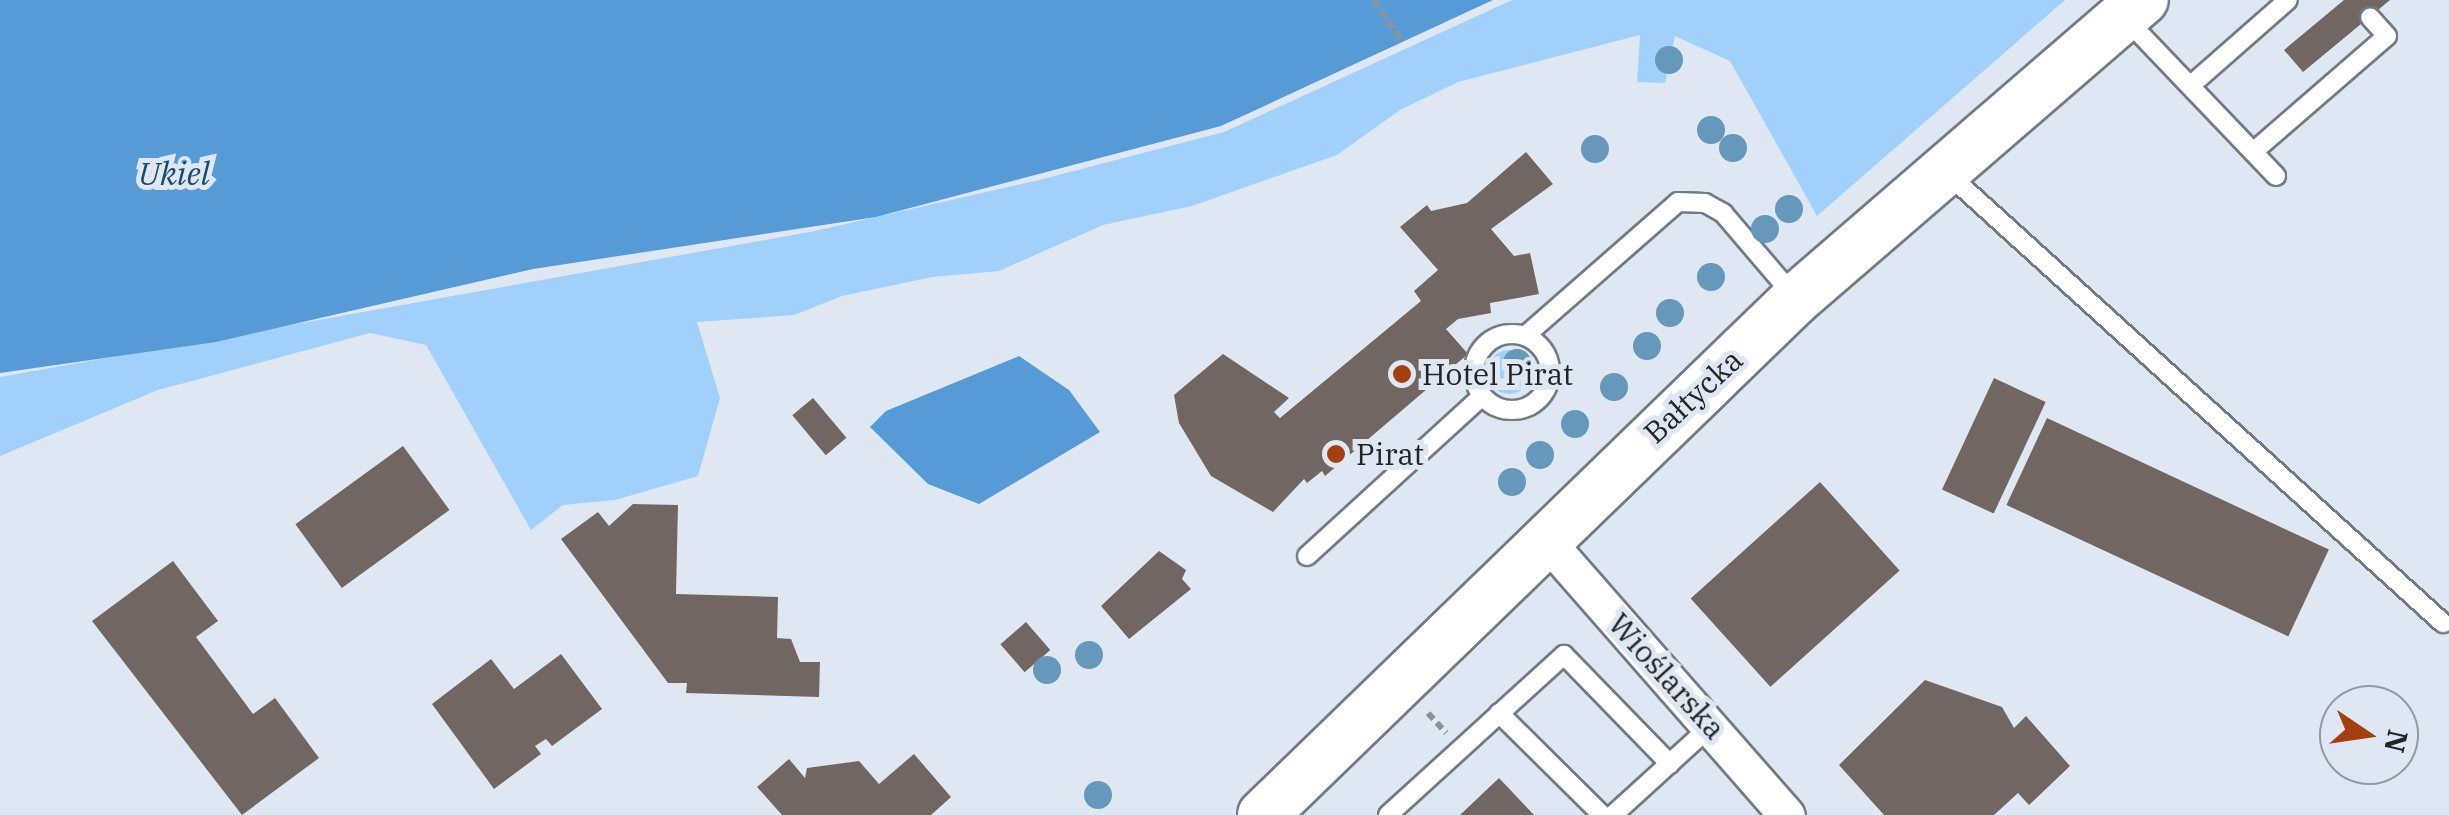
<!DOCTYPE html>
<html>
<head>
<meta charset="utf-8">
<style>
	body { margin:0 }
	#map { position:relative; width:2449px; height:815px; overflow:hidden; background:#dfe8f2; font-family:"IBM Plex Serif",serif }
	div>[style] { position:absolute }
	.green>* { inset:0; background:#a1d0fa }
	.round { border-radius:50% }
	.water>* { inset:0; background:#569bd6 }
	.building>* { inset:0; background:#726662; transform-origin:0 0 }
	.path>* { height:6px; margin-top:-3px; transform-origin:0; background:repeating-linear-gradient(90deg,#8b9299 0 8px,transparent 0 13px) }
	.roads { filter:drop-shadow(2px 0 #727b83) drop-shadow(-2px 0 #727b83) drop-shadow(0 2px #727b83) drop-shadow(0 -2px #727b83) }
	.service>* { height:18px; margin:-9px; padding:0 9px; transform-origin:9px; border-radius:9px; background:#fff }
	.service>.ring { margin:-9px; padding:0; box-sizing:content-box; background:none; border:18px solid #fff; border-radius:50% }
	.minor>* { height:35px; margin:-17.5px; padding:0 17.5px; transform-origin:17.5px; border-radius:17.5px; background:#fff }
	.secondary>* { height:50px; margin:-25px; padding:0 25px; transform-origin:25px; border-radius:25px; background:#fff }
	.trees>* { width:28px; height:28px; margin:-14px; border-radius:50%; background:#6598bb }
	.dots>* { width:28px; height:28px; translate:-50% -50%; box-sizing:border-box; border:5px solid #dfe8f2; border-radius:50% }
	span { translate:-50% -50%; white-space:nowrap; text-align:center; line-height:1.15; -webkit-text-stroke:10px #dfe8f2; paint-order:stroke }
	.poi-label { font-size:30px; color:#212528 }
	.left { translate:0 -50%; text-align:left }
	.street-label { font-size:30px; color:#212528 }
	.water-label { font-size:32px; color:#184a73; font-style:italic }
	.north { position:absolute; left:2319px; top:685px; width:100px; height:100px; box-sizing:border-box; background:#dfe8f2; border:2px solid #939aa1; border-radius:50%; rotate:103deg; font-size:28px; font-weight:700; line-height:40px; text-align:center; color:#212528 }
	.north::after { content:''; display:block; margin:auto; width:35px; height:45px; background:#a43f12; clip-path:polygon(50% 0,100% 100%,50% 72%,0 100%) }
</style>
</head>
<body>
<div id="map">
	<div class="green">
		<i style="clip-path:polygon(1512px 0,2065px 0,1817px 216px,1730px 61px,1675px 36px,1665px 83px,1637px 82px,1640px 35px,1458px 82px,1400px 110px,1337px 155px,1192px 206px,1103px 225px,999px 271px,932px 277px,842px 296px,794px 315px,697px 322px,720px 398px,698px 476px,615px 500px,563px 505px,531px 530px,426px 345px,370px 333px,158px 390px,0 456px,0 377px,815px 231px,1039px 180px,1224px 132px)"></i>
		<i class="round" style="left:1487px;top:350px;width:44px;height:44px"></i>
	</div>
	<div class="water">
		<i style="clip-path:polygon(0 0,1493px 0,1221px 126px,876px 217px,533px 269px,216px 342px,0 373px)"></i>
		<i style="clip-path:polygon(1019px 356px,1069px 390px,1100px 432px,979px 504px,928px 484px,870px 427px,886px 411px)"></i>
	</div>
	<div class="building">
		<i style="clip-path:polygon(2344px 0,2390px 0,2303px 72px,2284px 50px)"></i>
		<i style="clip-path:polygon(1526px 152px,1553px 184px,1491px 229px,1514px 256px,1530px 253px,1539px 294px,1490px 303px,1491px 313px,1458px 319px,1446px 329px,1468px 354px,1325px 476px,1322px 471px,1307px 483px,1304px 479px,1273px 512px,1211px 476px,1179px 423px,1174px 395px,1223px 354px,1289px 398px,1274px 412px,1280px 418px,1421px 301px,1414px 291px,1438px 270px,1400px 227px,1427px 205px,1431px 211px,1467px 203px)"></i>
		<i style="left:1994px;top:378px;width:57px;height:123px;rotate:25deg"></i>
		<i style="left:813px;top:398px;width:52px;height:27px;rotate:50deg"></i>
		<i style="left:2047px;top:418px;width:311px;height:96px;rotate:25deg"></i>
		<i style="left:403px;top:446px;width:79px;height:133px;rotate:54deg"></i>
		<i style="left:1820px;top:482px;width:119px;height:174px;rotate:48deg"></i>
		<i style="clip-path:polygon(633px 504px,678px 505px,676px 594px,778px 597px,777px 638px,791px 639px,800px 662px,820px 662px,819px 697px,686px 693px,687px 683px,668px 683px,561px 539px,598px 512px,609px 526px)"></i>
		<i style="clip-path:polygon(1159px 551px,1186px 570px,1182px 579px,1191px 589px,1129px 639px,1101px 606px)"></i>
		<i style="clip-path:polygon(173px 561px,218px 621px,196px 637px,253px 714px,275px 698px,319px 758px,242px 815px,92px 621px)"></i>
		<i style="left:1026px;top:622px;width:37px;height:34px;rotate:49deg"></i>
		<i style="clip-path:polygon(561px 654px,602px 709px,552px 746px,546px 739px,535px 746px,541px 754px,494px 789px,432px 704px,491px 659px,514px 689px)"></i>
		<i style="clip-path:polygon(1925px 680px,2002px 707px,2014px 728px,2026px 716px,2070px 766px,2029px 805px,2018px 793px,1994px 815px,1884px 815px,1839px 765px)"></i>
		<i style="clip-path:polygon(914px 754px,951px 797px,931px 815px,782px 815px,757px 787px,789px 759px,805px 778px,807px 768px,859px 761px,879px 784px)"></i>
		<i style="clip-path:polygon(1499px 778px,1534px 815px,1460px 815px)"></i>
	</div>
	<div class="path">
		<i style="left:1374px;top:0;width:50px;rotate:56.3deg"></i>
		<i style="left:1428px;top:713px;width:27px;rotate:48deg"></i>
	</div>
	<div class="roads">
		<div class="service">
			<i style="left:2124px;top:17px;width:220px;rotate:46.3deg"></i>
			<i style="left:2190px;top:86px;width:130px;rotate:-41.3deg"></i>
			<i style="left:2253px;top:152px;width:177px;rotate:-40.9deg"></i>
			<i style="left:2387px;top:36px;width:25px;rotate:-132deg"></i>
			<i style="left:1947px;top:173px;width:670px;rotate:42.22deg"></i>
			<i class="ring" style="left:1474px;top:334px;width:58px;height:58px"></i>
			<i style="left:1525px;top:336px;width:203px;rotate:-41.2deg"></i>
			<i style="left:1678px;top:202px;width:27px;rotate:2deg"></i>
			<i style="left:1705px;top:203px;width:21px;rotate:29deg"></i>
			<i style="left:1723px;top:213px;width:108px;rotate:49.5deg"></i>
			<i style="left:1307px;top:556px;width:237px;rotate:-42.4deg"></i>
			<i style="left:1499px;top:713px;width:145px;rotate:44.7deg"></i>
			<i style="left:1388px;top:815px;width:238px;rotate:-42.3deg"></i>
			<i style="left:1564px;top:655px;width:152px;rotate:45.8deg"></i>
			<i style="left:1613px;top:815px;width:134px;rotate:-42.3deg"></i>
		</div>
		<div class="minor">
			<i style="left:1545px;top:539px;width:367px;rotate:48.8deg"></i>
		</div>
		<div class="secondary">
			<i style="left:1263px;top:815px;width:742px;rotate:-44.07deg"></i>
			<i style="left:1796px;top:299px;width:458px;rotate:-40.8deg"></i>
		</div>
	</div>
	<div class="trees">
		<i style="left:1669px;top:60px"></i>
		<i style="left:1711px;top:130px"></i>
		<i style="left:1733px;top:148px"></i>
		<i style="left:1595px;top:149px"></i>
		<i style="left:1789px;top:209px"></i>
		<i style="left:1765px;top:229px"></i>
		<i style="left:1711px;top:277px"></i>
		<i style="left:1670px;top:313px"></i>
		<i style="left:1647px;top:346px"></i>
		<i style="left:1517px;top:363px"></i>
		<i style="left:1614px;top:387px"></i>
		<i style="left:1575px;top:424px"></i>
		<i style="left:1540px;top:455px"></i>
		<i style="left:1512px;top:482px"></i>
		<i style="left:1089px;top:655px"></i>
		<i style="left:1047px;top:670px"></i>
		<i style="left:1098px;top:795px"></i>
	</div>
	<div class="dots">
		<i style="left:1402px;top:374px;background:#a43f12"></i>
		<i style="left:1336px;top:454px;background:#a43f12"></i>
	</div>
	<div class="poi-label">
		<span class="left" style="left:1422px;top:374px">Hotel Pirat</span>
		<span class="left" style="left:1356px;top:454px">Pirat</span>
	</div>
	<div class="street-label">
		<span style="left:1693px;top:396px;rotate:-43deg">Bałtycka</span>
		<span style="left:1667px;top:676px;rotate:48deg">Wioślarska</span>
	</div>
	<div class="water-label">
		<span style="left:174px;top:173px">Ukiel</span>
	</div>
	<div class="north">N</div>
</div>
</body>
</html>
